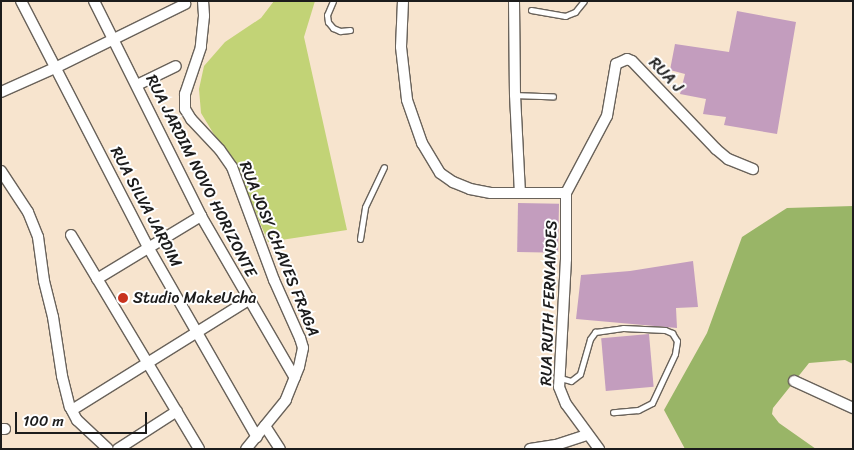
<!DOCTYPE html>
<html>
<head>
<meta charset="utf-8">
<style>
	body { margin:0 }
	#map { position:relative; width:854px; height:450px; overflow:hidden; background:#f7e4ce; font-family:Sriracha,sans-serif }
	div>[style] { position:absolute }
	.green>* { inset:0; background:#c2d376 }
	.forest>* { inset:0; background:#99b567 }
	.building>* { inset:0; background:#c39dbe; transform-origin:0 0 }
	.roads { filter:drop-shadow(1px 0 #69625a) drop-shadow(-1px 0 #69625a) drop-shadow(0 1px #69625a) drop-shadow(0 -1px #69625a) }
	.lane>* { height:5px; margin:-2.5px; padding:0 2.5px; transform-origin:2.5px; border-radius:2.5px; background:#fff }
	.street>* { height:10px; margin:-5px; padding:0 5px; transform-origin:5px; border-radius:5px; background:#fff }
	.dots>* { width:14px; height:14px; translate:-50% -50%; box-sizing:border-box; border:2px solid #fff; border-radius:50% }
	span { translate:-50% -50%; white-space:nowrap; text-align:center; line-height:1.15; -webkit-text-stroke:4px #fff; paint-order:stroke }
	.street-label { font-size:16px; color:#1c1c1c }
	.poi-label { font-size:16px; color:#1c1c1c }
	.left { translate:0 -50%; text-align:left }
	.frame { position:absolute; inset:0; border:2px solid #1c1c1c; pointer-events:none }
	.scale { position:absolute; left:15px; top:412px; width:132px; height:22px; box-sizing:border-box; border:2px solid #1c1c1c; border-top:0; padding-left:6px; font-size:15px; line-height:18px; white-space:nowrap; color:#1c1c1c; -webkit-text-stroke:4px #fff; paint-order:stroke }
</style>
</head>
<body>
<div id="map">
	<div class="green">
		<i style="clip-path:polygon(274px 1px,315px 1px,304px 37px,347px 230px,268px 242px,234px 160px,215px 136px,201px 113px,199px 89px,204px 66px,225px 42px,261px 18px)"></i>
	</div>
	<div class="forest">
		<i style="clip-path:polygon(853px 206px,853px 364px,845px 360px,809px 363px,773px 408px,772px 414px,779px 423px,816px 449px,685px 449px,664px 410px,707px 333px,742px 237px,787px 208px)"></i>
	</div>
	<div class="building">
		<i style="clip-path:polygon(737px 11px,796px 22px,777px 134px,724px 125px,726px 117px,703px 114px,706px 99px,680px 94px,685px 74px,670px 70px,675px 44px,729px 52px)"></i>
		<i style="left:518px;top:203px;width:41px;height:49px;rotate:1deg"></i>
		<i style="clip-path:polygon(693px 261px,698px 307px,676px 308px,677px 328px,576px 319px,581px 275px,630px 271px)"></i>
		<i style="left:649px;top:334px;width:53px;height:48px;rotate:85deg"></i>
	</div>
	<div class="roads">
		<div class="lane">
			<i style="left:333px;top:1px;width:15px;rotate:113deg"></i>
			<i style="left:327px;top:15px;width:7px;rotate:82deg"></i>
			<i style="left:328px;top:22px;width:8px;rotate:50deg"></i>
			<i style="left:333px;top:28px;width:8px;rotate:23deg"></i>
			<i style="left:340px;top:31px;width:10px;rotate:-6deg"></i>
			<i style="left:531px;top:10px;width:35px;rotate:10deg"></i>
			<i style="left:565px;top:16px;width:11px;rotate:-22deg"></i>
			<i style="left:575px;top:12px;width:14px;rotate:-51deg"></i>
			<i style="left:515px;top:95px;width:38px;rotate:2deg"></i>
			<i style="left:360px;top:239px;width:32px;rotate:-81deg"></i>
			<i style="left:365px;top:207px;width:44px;rotate:-64.6deg"></i>
			<i style="left:560px;top:378px;width:11px;rotate:15deg"></i>
			<i style="left:571px;top:381px;width:11px;rotate:-38deg"></i>
			<i style="left:580px;top:374px;width:36px;rotate:-74deg"></i>
			<i style="left:590px;top:339px;width:9px;rotate:-54deg"></i>
			<i style="left:595px;top:332px;width:28px;rotate:-8deg"></i>
			<i style="left:623px;top:328px;width:42px;rotate:2.7deg"></i>
			<i style="left:665px;top:330px;width:8px;rotate:23deg"></i>
			<i style="left:672px;top:333px;width:9px;rotate:58deg"></i>
			<i style="left:677px;top:341px;width:13px;rotate:99deg"></i>
			<i style="left:675px;top:354px;width:54px;rotate:115.1deg"></i>
			<i style="left:652px;top:403px;width:16px;rotate:153deg"></i>
			<i style="left:638px;top:410px;width:25px;rotate:175deg"></i>
		</div>
		<div class="street">
			<i style="left:21px;top:1px;width:277px;rotate:62.7deg"></i>
			<i style="left:148px;top:247px;width:219px;rotate:60.2deg"></i>
			<i style="left:94px;top:1px;width:240px;rotate:63.5deg"></i>
			<i style="left:201px;top:216px;width:187px;rotate:59.9deg"></i>
			<i style="left:203px;top:1px;width:15px;rotate:86deg"></i>
			<i style="left:204px;top:16px;width:31px;rotate:96deg"></i>
			<i style="left:201px;top:47px;width:50px;rotate:108.8deg"></i>
			<i style="left:185px;top:94px;width:15px;rotate:90deg"></i>
			<i style="left:185px;top:109px;width:12px;rotate:59deg"></i>
			<i style="left:191px;top:119px;width:42px;rotate:46.9deg"></i>
			<i style="left:220px;top:150px;width:21px;rotate:55deg"></i>
			<i style="left:232px;top:167px;width:121px;rotate:69.6deg"></i>
			<i style="left:274px;top:280px;width:64px;rotate:65.9deg"></i>
			<i style="left:300px;top:338px;width:10px;rotate:73deg"></i>
			<i style="left:303px;top:348px;width:19px;rotate:102deg"></i>
			<i style="left:299px;top:367px;width:35px;rotate:112deg"></i>
			<i style="left:286px;top:400px;width:63px;rotate:129.2deg"></i>
			<i style="left:403px;top:1px;width:46px;rotate:92.5deg"></i>
			<i style="left:401px;top:47px;width:53px;rotate:83.5deg"></i>
			<i style="left:407px;top:100px;width:46px;rotate:70.8deg"></i>
			<i style="left:422px;top:143px;width:35px;rotate:59deg"></i>
			<i style="left:440px;top:173px;width:16px;rotate:35deg"></i>
			<i style="left:453px;top:182px;width:18px;rotate:22deg"></i>
			<i style="left:470px;top:189px;width:21px;rotate:11deg"></i>
			<i style="left:491px;top:193px;width:75px"></i>
			<i style="left:566px;top:193px;width:66px;rotate:90deg"></i>
			<i style="left:566px;top:259px;width:128px;rotate:93.1deg"></i>
			<i style="left:559px;top:387px;width:18px;rotate:68deg"></i>
			<i style="left:566px;top:404px;width:56px;rotate:53.7deg"></i>
			<i style="left:514px;top:1px;width:94px;rotate:89.4deg"></i>
			<i style="left:515px;top:95px;width:98px;rotate:87.1deg"></i>
			<i style="left:137px;top:85px;width:43px;rotate:-26deg"></i>
			<i style="left:1px;top:92px;width:61px;rotate:-24.1deg"></i>
			<i style="left:57px;top:67px;width:143px;rotate:-26.2deg"></i>
			<i style="left:1px;top:171px;width:49px;rotate:56.6deg"></i>
			<i style="left:28px;top:212px;width:27px;rotate:68deg"></i>
			<i style="left:38px;top:237px;width:44px;rotate:82.2deg"></i>
			<i style="left:44px;top:281px;width:37px;rotate:76deg"></i>
			<i style="left:53px;top:317px;width:60px;rotate:81.3deg"></i>
			<i style="left:62px;top:376px;width:32px;rotate:76deg"></i>
			<i style="left:70px;top:407px;width:15px;rotate:62deg"></i>
			<i style="left:77px;top:420px;width:42px;rotate:43.1deg"></i>
			<i style="left:566px;top:193px;width:87px;rotate:-62deg"></i>
			<i style="left:607px;top:116px;width:53px;rotate:-80.2deg"></i>
			<i style="left:616px;top:64px;width:12px;rotate:-24deg"></i>
			<i style="left:627px;top:59px;width:5px;rotate:22deg"></i>
			<i style="left:632px;top:61px;width:122px;rotate:46.3deg"></i>
			<i style="left:716px;top:149px;width:16px;rotate:40deg"></i>
			<i style="left:728px;top:159px;width:27px;rotate:22deg"></i>
			<i style="left:71px;top:235px;width:249px;rotate:59.1deg"></i>
			<i style="left:97px;top:279px;width:122px;rotate:-31.2deg"></i>
			<i style="left:794px;top:381px;width:65px;rotate:24.6deg"></i>
			<i style="left:72px;top:410px;width:208px;rotate:-31.9deg"></i>
			<i style="left:265px;top:426px;width:27px;rotate:57deg"></i>
			<i style="left:1px;top:429px;width:4px"></i>
			<i style="left:118px;top:449px;width:70px;rotate:-32.8deg"></i>
			<i style="left:530px;top:449px;width:26px;rotate:-9deg"></i>
			<i style="left:556px;top:445px;width:33px;rotate:-18deg"></i>
		</div>
	</div>
	<div class="dots">
		<i style="left:123px;top:298px;background:#c8321e"></i>
	</div>
	<div class="street-label">
		<span style="left:666px;top:75px;rotate:46deg">RUA J</span>
		<span style="left:201px;top:176px;rotate:63deg">RUA JARDIM NOVO HORIZONTE</span>
		<span style="left:146px;top:207px;rotate:62deg">RUA SILVA JARDIM</span>
		<span style="left:279px;top:249px;rotate:68deg">RUA JOSY CHAVES FRAGA</span>
		<span style="left:549px;top:303px;rotate:-88deg">RUA RUTH FERNANDES</span>
	</div>
	<div class="poi-label">
		<span class="left" style="left:133px;top:298px">Studio MakeUcha</span>
	</div>
	<div class="frame"></div>
	<div class="scale">100 m</div>
</div>
</body>
</html>
